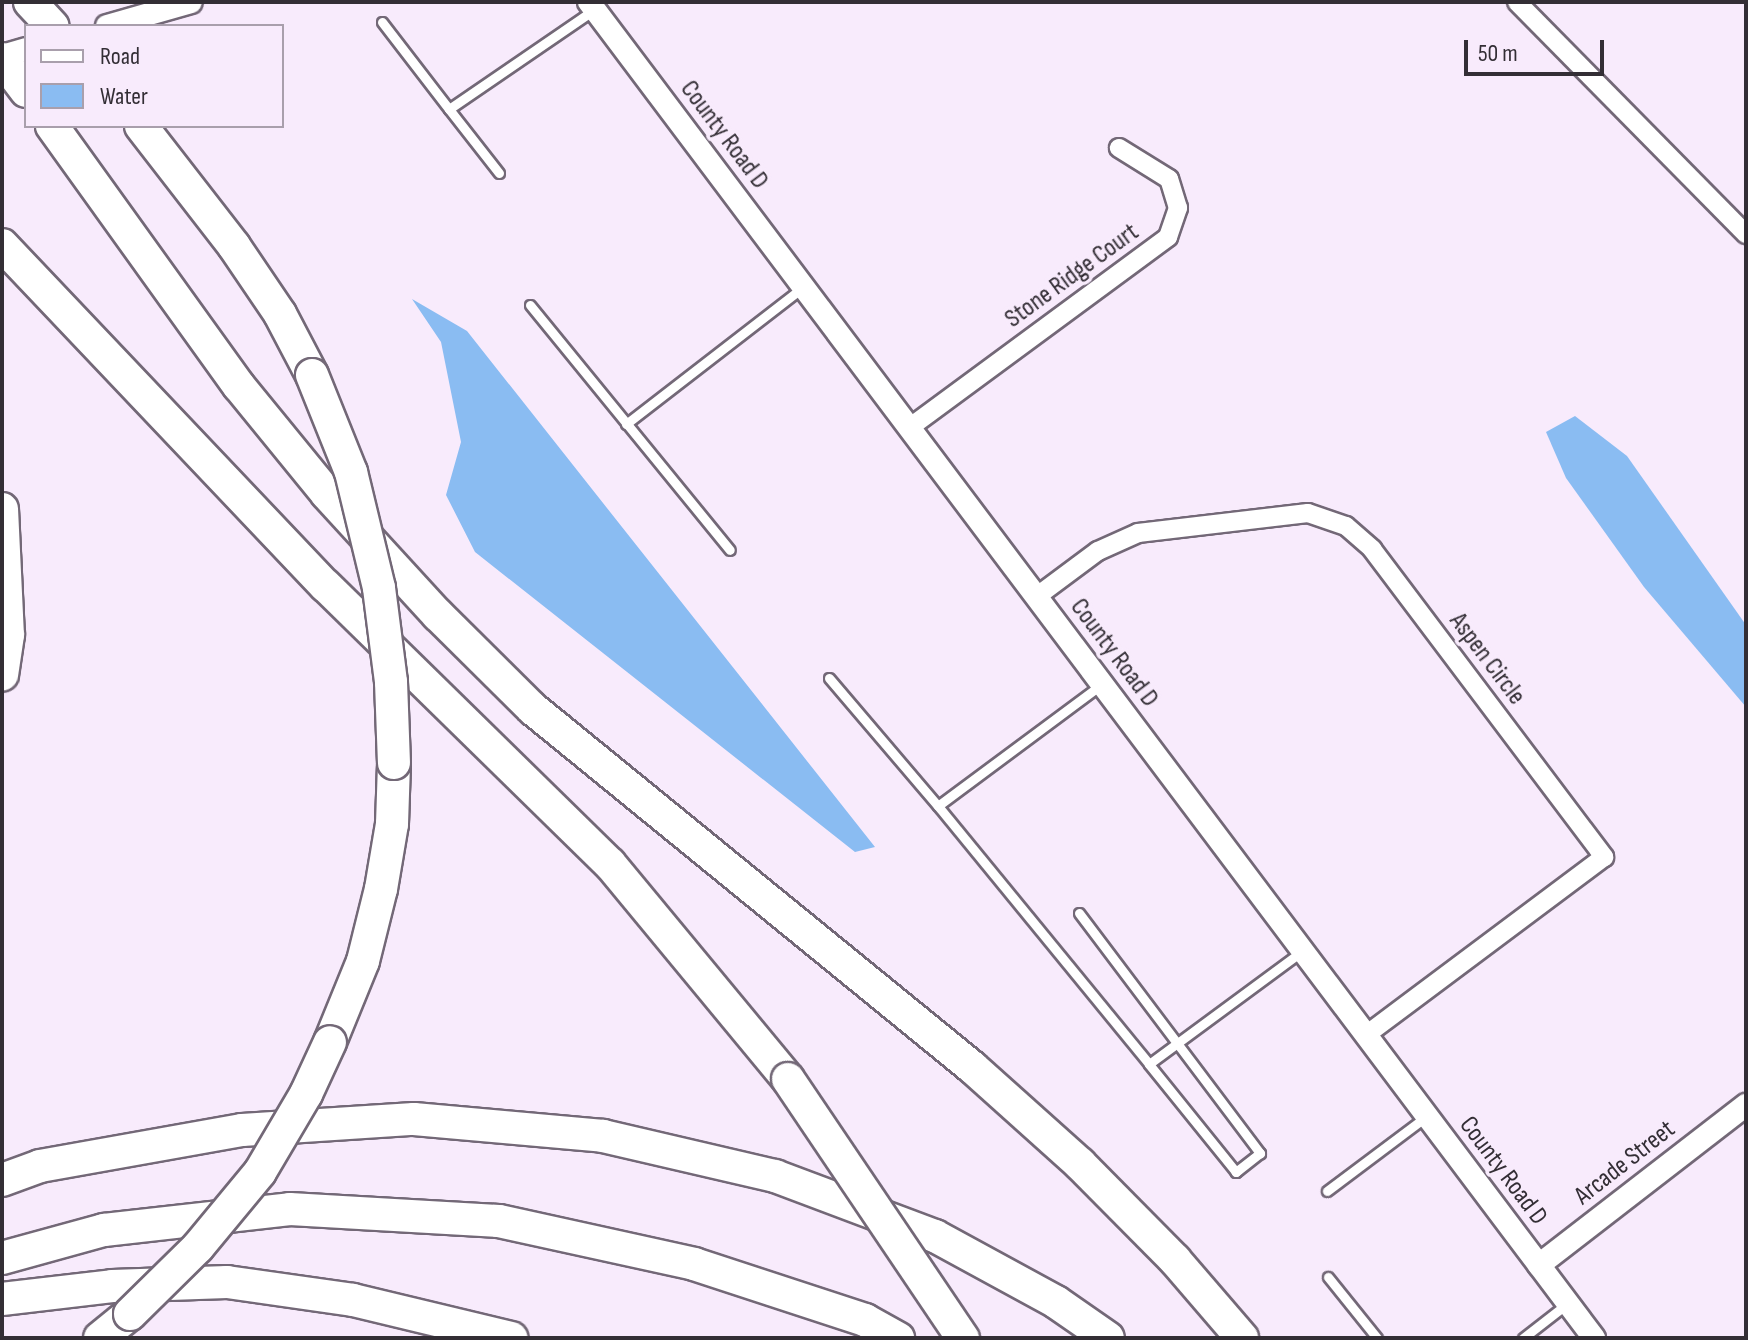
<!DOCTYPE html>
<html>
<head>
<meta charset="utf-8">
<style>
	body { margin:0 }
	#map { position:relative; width:1748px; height:1340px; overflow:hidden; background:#f8ebfc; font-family:"Sofia Sans Condensed",sans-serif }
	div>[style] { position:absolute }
	.water>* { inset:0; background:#8abcf2 }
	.roads { filter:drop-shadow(2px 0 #736877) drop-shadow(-2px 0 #736877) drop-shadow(0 2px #736877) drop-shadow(0 -2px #736877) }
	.service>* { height:9px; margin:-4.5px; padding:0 4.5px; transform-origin:4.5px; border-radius:4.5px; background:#fff }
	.minor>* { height:18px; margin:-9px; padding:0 9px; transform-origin:9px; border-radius:9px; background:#fff }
	.tertiary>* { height:22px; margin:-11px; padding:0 11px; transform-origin:11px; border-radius:11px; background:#fff }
	.motorway>* { height:32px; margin:-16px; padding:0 16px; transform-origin:16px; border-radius:16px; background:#fff }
	.bridges { filter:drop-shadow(2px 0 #736877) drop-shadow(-2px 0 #736877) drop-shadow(0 2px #736877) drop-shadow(0 -2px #736877) }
	.motorway-bridge>* { height:32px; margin:-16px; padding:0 16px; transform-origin:16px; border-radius:16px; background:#fff }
	span { translate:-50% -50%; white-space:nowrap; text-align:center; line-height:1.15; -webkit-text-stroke:7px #f8ebfc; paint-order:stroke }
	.street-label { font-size:26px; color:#332e35 }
	.frame { position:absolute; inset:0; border:4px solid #332e35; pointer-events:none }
	.legend { position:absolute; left:24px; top:24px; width:260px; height:104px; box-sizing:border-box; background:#f8ebfc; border:2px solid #a99fac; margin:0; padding:10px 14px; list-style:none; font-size:24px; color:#332e35 }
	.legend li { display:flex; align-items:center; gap:16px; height:40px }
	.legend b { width:40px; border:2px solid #a99fac }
	.scale { position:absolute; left:1464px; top:40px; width:140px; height:36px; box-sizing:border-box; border:4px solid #332e35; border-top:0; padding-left:10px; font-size:24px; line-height:28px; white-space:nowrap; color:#332e35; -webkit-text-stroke:6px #f8ebfc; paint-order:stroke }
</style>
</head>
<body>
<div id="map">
	<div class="water">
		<i style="clip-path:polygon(412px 299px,467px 331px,875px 847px,855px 852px,475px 552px,446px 495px,461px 442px,441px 342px)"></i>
		<i style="clip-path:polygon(1575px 416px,1627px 456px,1746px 625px,1746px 707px,1644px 587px,1566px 478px,1546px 432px)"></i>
	</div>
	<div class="roads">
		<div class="service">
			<i style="left:382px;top:22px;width:110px;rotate:52.4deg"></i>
			<i style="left:499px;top:173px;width:81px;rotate:-128deg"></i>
			<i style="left:449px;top:109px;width:177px;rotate:-34.4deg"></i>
			<i style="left:530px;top:305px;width:316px;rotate:50.8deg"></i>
			<i style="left:626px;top:424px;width:224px;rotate:-37.7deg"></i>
			<i style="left:829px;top:678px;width:168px;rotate:49.6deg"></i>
			<i style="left:1102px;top:684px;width:204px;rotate:143.4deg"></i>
			<i style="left:938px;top:806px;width:333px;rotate:50.7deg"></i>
			<i style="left:1149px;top:1064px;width:190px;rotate:-36.4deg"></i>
			<i style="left:1079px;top:913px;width:301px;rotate:53deg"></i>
			<i style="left:1260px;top:1153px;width:31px;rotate:142deg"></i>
			<i style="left:1236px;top:1172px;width:139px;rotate:-128.9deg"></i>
			<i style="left:1327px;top:1191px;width:125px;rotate:-36.9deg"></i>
			<i style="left:1328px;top:1277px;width:78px;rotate:51.2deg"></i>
			<i style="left:1523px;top:1338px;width:57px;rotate:-37.9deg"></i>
		</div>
		<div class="minor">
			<i style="left:1517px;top:2px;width:326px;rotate:45.4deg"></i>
			<i style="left:909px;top:428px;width:322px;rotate:-36.4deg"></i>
			<i style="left:1168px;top:237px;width:31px;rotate:-71deg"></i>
			<i style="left:1178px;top:208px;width:30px;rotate:-107deg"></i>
			<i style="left:1169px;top:179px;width:59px;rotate:-148.2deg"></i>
			<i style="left:1036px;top:597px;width:77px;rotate:-36.6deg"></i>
			<i style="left:1098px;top:551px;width:44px;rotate:-24.2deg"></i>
			<i style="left:1138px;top:533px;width:171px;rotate:-6.7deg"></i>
			<i style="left:1308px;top:513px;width:40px;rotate:18.9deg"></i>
			<i style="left:1346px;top:526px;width:35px;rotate:41deg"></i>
			<i style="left:1372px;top:549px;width:386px;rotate:53deg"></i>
			<i style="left:1604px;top:857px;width:297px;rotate:143.2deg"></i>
		</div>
		<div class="tertiary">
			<i style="left:589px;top:2px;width:1672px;rotate:53.05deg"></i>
			<i style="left:107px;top:26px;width:87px;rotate:-15.9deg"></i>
			<i style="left:2px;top:56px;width:25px;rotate:-16deg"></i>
			<i style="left:1539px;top:1265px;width:262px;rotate:-37.7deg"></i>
		</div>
		<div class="motorway">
			<i style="left:30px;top:2px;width:33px;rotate:47deg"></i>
			<i style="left:2px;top:59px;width:40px;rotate:53deg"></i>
			<i style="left:52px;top:126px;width:320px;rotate:54.3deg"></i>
			<i style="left:239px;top:386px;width:139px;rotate:50.8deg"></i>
			<i style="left:327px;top:494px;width:164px;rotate:47.5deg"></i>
			<i style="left:438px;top:615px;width:134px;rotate:44.7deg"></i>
			<i style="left:533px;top:709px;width:566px;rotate:39.2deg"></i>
			<i style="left:972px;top:1067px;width:145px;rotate:41.9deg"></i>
			<i style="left:1080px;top:1164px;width:135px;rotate:45.3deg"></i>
			<i style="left:1175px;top:1260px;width:103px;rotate:49.3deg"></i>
			<i style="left:141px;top:126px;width:152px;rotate:52.2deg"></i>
			<i style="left:234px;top:246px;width:82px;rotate:55.9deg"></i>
			<i style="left:280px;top:314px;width:69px;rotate:62.3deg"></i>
			<i style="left:2px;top:245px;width:470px;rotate:46.5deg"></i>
			<i style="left:326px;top:586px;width:397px;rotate:44.4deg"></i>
			<i style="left:610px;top:864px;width:279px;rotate:50.4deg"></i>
			<i style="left:2px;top:509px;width:126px;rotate:87.3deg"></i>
			<i style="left:8px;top:635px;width:40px;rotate:98.5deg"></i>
			<i style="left:330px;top:1042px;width:87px;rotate:-67.8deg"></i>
			<i style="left:363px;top:961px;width:74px;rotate:-76deg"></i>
			<i style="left:381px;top:889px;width:66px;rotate:-80.4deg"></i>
			<i style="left:392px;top:824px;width:61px;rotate:-88.1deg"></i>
			<i style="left:2px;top:1180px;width:40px;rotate:-20.2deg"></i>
			<i style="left:40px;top:1166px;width:205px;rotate:-10.1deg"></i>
			<i style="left:242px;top:1130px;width:172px;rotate:-3.7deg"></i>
			<i style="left:414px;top:1119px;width:190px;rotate:5.1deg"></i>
			<i style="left:603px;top:1136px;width:177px;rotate:13.1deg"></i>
			<i style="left:775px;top:1176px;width:171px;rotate:20.6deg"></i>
			<i style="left:935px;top:1236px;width:138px;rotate:28.6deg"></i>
			<i style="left:1056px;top:1302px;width:63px;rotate:34.7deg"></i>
			<i style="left:2px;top:1258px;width:106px;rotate:-15.4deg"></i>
			<i style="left:104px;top:1230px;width:187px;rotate:-6.4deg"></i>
			<i style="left:290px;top:1209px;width:209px;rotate:3.3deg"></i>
			<i style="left:499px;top:1221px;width:200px;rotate:12.4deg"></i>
			<i style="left:694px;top:1264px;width:180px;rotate:18.1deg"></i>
			<i style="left:865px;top:1320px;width:38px;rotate:29deg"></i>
			<i style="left:2px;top:1299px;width:111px;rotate:-6.7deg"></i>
			<i style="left:112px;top:1286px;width:115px;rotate:-2deg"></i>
			<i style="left:227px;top:1282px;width:127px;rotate:8.1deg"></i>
			<i style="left:353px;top:1300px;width:163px;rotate:13.5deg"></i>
			<i style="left:100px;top:1338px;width:38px;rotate:-39deg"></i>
		</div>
	</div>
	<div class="bridges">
		<div class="motorway-bridge">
			<i style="left:312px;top:375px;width:105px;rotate:68.1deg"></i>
			<i style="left:351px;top:472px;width:119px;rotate:76.4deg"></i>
			<i style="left:379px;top:588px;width:95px;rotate:82.7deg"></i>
			<i style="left:391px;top:682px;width:81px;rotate:87.9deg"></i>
			<i style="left:788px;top:1079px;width:313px;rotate:56deg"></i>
			<i style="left:130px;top:1314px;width:95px;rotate:-44.6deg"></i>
			<i style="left:198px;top:1247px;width:97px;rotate:-50.4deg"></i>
			<i style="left:260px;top:1172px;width:91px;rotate:-59.5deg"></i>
			<i style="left:306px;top:1094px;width:57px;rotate:-65.2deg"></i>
		</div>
	</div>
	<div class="street-label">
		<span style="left:724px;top:135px;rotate:53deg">County Road D</span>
		<span style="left:1072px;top:276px;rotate:-36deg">Stone Ridge Court</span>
		<span style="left:1114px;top:653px;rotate:53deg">County Road D</span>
		<span style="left:1487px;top:659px;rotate:53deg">Aspen Circle</span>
		<span style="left:1625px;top:1163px;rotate:-38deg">Arcade Street</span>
		<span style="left:1503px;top:1171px;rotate:53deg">County Road D</span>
	</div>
	<div class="frame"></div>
	<ul class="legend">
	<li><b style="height:10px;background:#fff"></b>Road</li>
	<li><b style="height:22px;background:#8abcf2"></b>Water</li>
	</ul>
	<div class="scale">50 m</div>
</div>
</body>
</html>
